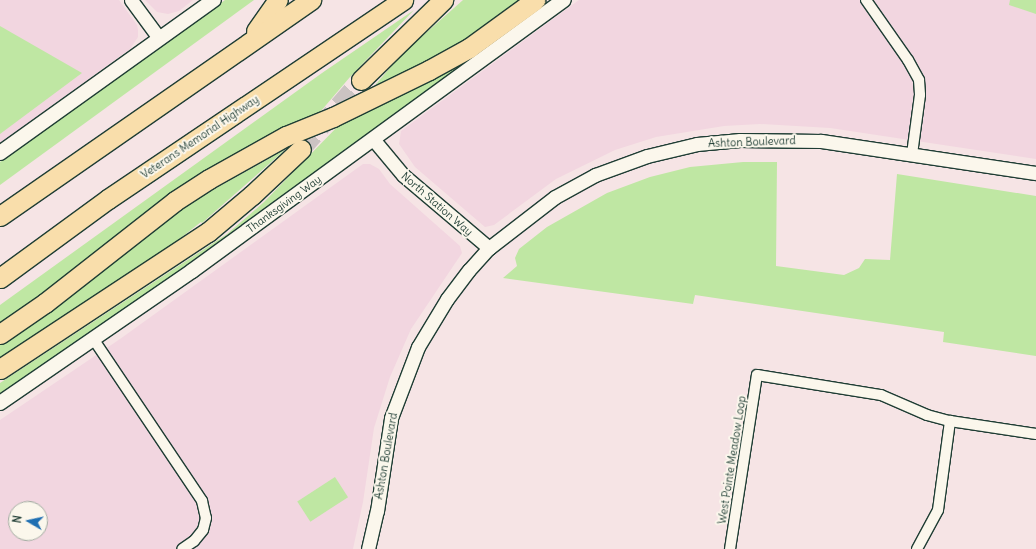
<!DOCTYPE html>
<html>
<head>
<meta charset="utf-8">
<style>
	body { margin:0 }
	#map { position:relative; width:1036px; height:549px; overflow:hidden; background:#f6e4e5; font-family:Delius,sans-serif }
	div>[style] { position:absolute }
	.built>* { inset:0; background:#f2d6e0 }
	.green>* { inset:0; background:#bfe7a3; transform-origin:0 0 }
	.motorway-tunnel>* { height:19px; margin-top:-9.5px; transform-origin:0; background:repeating-linear-gradient(90deg,#cbc3c2 0 19px,transparent 0 29px) }
	.roads { filter:drop-shadow(1px 0 #1f3d34) drop-shadow(-1px 0 #1f3d34) drop-shadow(0 1px #1f3d34) drop-shadow(0 -1px #1f3d34) }
	.minor>* { height:10px; margin:-5px; padding:0 5px; transform-origin:5px; border-radius:5px; background:#fbf7ec }
	.tertiary>* { height:13px; margin:-6.5px; padding:0 6.5px; transform-origin:6.5px; border-radius:6.5px; background:#fbf7ec }
	.secondary>* { height:14px; margin:-7px; padding:0 7px; transform-origin:7px; border-radius:7px; background:#fbf7ec }
	.motorway>* { height:19px; margin:-9.5px; padding:0 9.5px; transform-origin:9.5px; border-radius:9.5px; background:#f9deab }
	span { translate:-50% -50%; white-space:nowrap; text-align:center; line-height:1.15; -webkit-text-stroke:4px #fbf7ec; paint-order:stroke }
	.street-label { font-size:11px; color:#1f3d34 }
	.north { position:absolute; left:8px; top:501px; width:40px; height:40px; box-sizing:border-box; background:#fbf7ec; border:1px solid #a3ada2; border-radius:50%; rotate:279deg; font-size:11px; font-weight:700; line-height:16px; text-align:center; color:#1f3d34 }
	.north::after { content:''; display:block; margin:auto; width:14px; height:18px; background:#1f6fb2; clip-path:polygon(50% 0,100% 100%,50% 72%,0 100%) }
</style>
</head>
<body>
<div id="map">
	<div class="built">
		<i style="clip-path:polygon(0 0,119px 0,137px 25px,138px 30px,138px 37px,130px 49px,0 143px)"></i>
		<i style="clip-path:polygon(145px 0,193px 0,179px 11px,168px 14px,157px 12px)"></i>
		<i style="clip-path:polygon(579px 0,1036px 0,1036px 159px,830px 128px,760px 124px,724px 126px,656px 137px,615px 150px,556px 179px,494px 225px,485px 227px,415px 167px,399px 144px,401px 131px)"></i>
		<i style="clip-path:polygon(evenodd,363px 164px,370px 164px,379px 169px,390px 184px,460px 246px,462px 253px,411px 329px,390px 377px,374px 428px,363px 502px,353px 549px,0 549px,0 420px,120px 339px,363px 164px,16px 509px,40px 509px,40px 533px,16px 533px,16px 509px)"></i>
	</div>
	<div class="green">
		<i style="clip-path:polygon(225px 0,254px 0,0 185px,0 162px)"></i>
		<i style="clip-path:polygon(463px 0,524px 0,467px 41px,370px 91px,401px 55px)"></i>
		<i style="clip-path:polygon(1010px 0,1036px 0,1036px 14px,1009px 5px)"></i>
		<i style="clip-path:polygon(414px 10px,350px 77px,315px 118px,0 328px,0 305px,322px 73px)"></i>
		<i style="clip-path:polygon(0 26px,82px 73px,0 134px)"></i>
		<i style="clip-path:polygon(467px 59px,469px 60px,221px 240px,104px 324px,102px 323px,67px 351px,0 396px,0 383px,227px 234px,264px 202px,340px 124px,416px 88px)"></i>
		<i style="clip-path:polygon(286px 149px,202px 223px,201px 222px,159px 255px,0 358px,0 343px,170px 216px,195px 200px)"></i>
		<i style="clip-path:polygon(743px 162px,777px 162px,776px 266px,844px 275px,859px 268px,865px 259px,890px 260px,897px 174px,1036px 196px,1036px 356px,943px 342px,944px 332px,695px 295px,693px 304px,503px 278px,517px 266px,515px 258px,519px 249px,547px 227px,607px 193px,650px 177px,690px 167px)"></i>
		<i style="left:335px;top:477px;width:24px;height:45px;rotate:57deg"></i>
	</div>
	<div class="motorway-tunnel">
		<i style="left:301px;top:149px;width:91px;rotate:-49deg"></i>
	</div>
	<div class="roads">
		<div class="minor">
			<i style="left:866px;top:0;width:73px;rotate:55deg"></i>
			<i style="left:908px;top:60px;width:23px;rotate:61deg"></i>
			<i style="left:919px;top:80px;width:15px;rotate:86deg"></i>
			<i style="left:920px;top:95px;width:60px;rotate:97.7deg"></i>
			<i style="left:94px;top:340px;width:194px;rotate:56.1deg"></i>
			<i style="left:202px;top:501px;width:17px;rotate:77deg"></i>
			<i style="left:206px;top:518px;width:12px;rotate:104deg"></i>
			<i style="left:203px;top:530px;width:14px;rotate:129deg"></i>
			<i style="left:194px;top:541px;width:14px;rotate:146deg"></i>
			<i style="left:730px;top:549px;width:176px;rotate:-81.2deg"></i>
			<i style="left:757px;top:375px;width:126px;rotate:9.2deg"></i>
			<i style="left:881px;top:395px;width:50px;rotate:23.5deg"></i>
			<i style="left:927px;top:415px;width:24px;rotate:15deg"></i>
			<i style="left:950px;top:421px;width:87px;rotate:8.6deg"></i>
			<i style="left:917px;top:549px;width:44px;rotate:-61.7deg"></i>
			<i style="left:938px;top:510px;width:90px;rotate:-82.3deg"></i>
		</div>
		<div class="tertiary">
			<i style="left:131px;top:0;width:47px;rotate:53.6deg"></i>
			<i style="left:373px;top:139px;width:47px;rotate:50.2deg"></i>
			<i style="left:403px;top:175px;width:113px;rotate:40.3deg"></i>
			<i style="left:368px;top:549px;width:39px;rotate:-77deg"></i>
			<i style="left:377px;top:511px;width:94px;rotate:-81.4deg"></i>
			<i style="left:391px;top:418px;width:76px;rotate:-69.2deg"></i>
			<i style="left:418px;top:347px;width:56px;rotate:-58.9deg"></i>
			<i style="left:447px;top:299px;width:36px;rotate:-53deg"></i>
			<i style="left:469px;top:270px;width:30px;rotate:-48deg"></i>
			<i style="left:489px;top:248px;width:83px;rotate:-37.7deg"></i>
			<i style="left:555px;top:197px;width:46px;rotate:-28.8deg"></i>
			<i style="left:595px;top:175px;width:55px;rotate:-20.1deg"></i>
			<i style="left:647px;top:156px;width:51px;rotate:-13.5deg"></i>
			<i style="left:697px;top:144px;width:43px;rotate:-5.3deg"></i>
			<i style="left:740px;top:140px;width:81px;rotate:0.7deg"></i>
			<i style="left:821px;top:141px;width:217px;rotate:8.5deg"></i>
		</div>
		<div class="secondary">
			<i style="left:0;top:153px;width:263px;rotate:-35.6deg"></i>
			<i style="left:0;top:403px;width:233px;rotate:-34.5deg"></i>
			<i style="left:192px;top:271px;width:460px;rotate:-36.1deg"></i>
		</div>
		<div class="motorway">
			<i style="left:256px;top:31px;width:38px;rotate:-55deg"></i>
			<i style="left:361px;top:80px;width:115px;rotate:-44.3deg"></i>
			<i style="left:0;top:216px;width:379px;rotate:-34.8deg"></i>
			<i style="left:0;top:278px;width:134px;rotate:-36.2deg"></i>
			<i style="left:108px;top:199px;width:356px;rotate:-34deg"></i>
			<i style="left:0;top:334px;width:55px;rotate:-34.6deg"></i>
			<i style="left:45px;top:303px;width:165px;rotate:-38.1deg"></i>
			<i style="left:175px;top:201px;width:40px;rotate:-32.9deg"></i>
			<i style="left:209px;top:179px;width:88px;rotate:-29.2deg"></i>
			<i style="left:286px;top:136px;width:51px;rotate:-22deg"></i>
			<i style="left:333px;top:117px;width:107px;rotate:-26.1deg"></i>
			<i style="left:429px;top:70px;width:46px;rotate:-28.8deg"></i>
			<i style="left:469px;top:48px;width:82px;rotate:-36deg"></i>
			<i style="left:0;top:369px;width:249px;rotate:-33.4deg"></i>
			<i style="left:208px;top:232px;width:57px;rotate:-40.1deg"></i>
			<i style="left:252px;top:195px;width:67px;rotate:-43.2deg"></i>
		</div>
	</div>
	<div class="street-label">
		<span style="left:200px;top:137px;rotate:-34deg">Veterans Memorial Highway</span>
		<span style="left:752px;top:142px;rotate:-2deg">Ashton Boulevard</span>
		<span style="left:284px;top:204px;rotate:-36deg">Thanksgiving Way</span>
		<span style="left:437px;top:204px;rotate:41deg">North Station Way</span>
		<span style="left:386px;top:456px;rotate:-80deg">Ashton Boulevard</span>
		<span style="left:732px;top:460px;rotate:-81deg">West Pointe Meadow Loop</span>
	</div>
	<div class="north">N</div>
</div>
</body>
</html>
